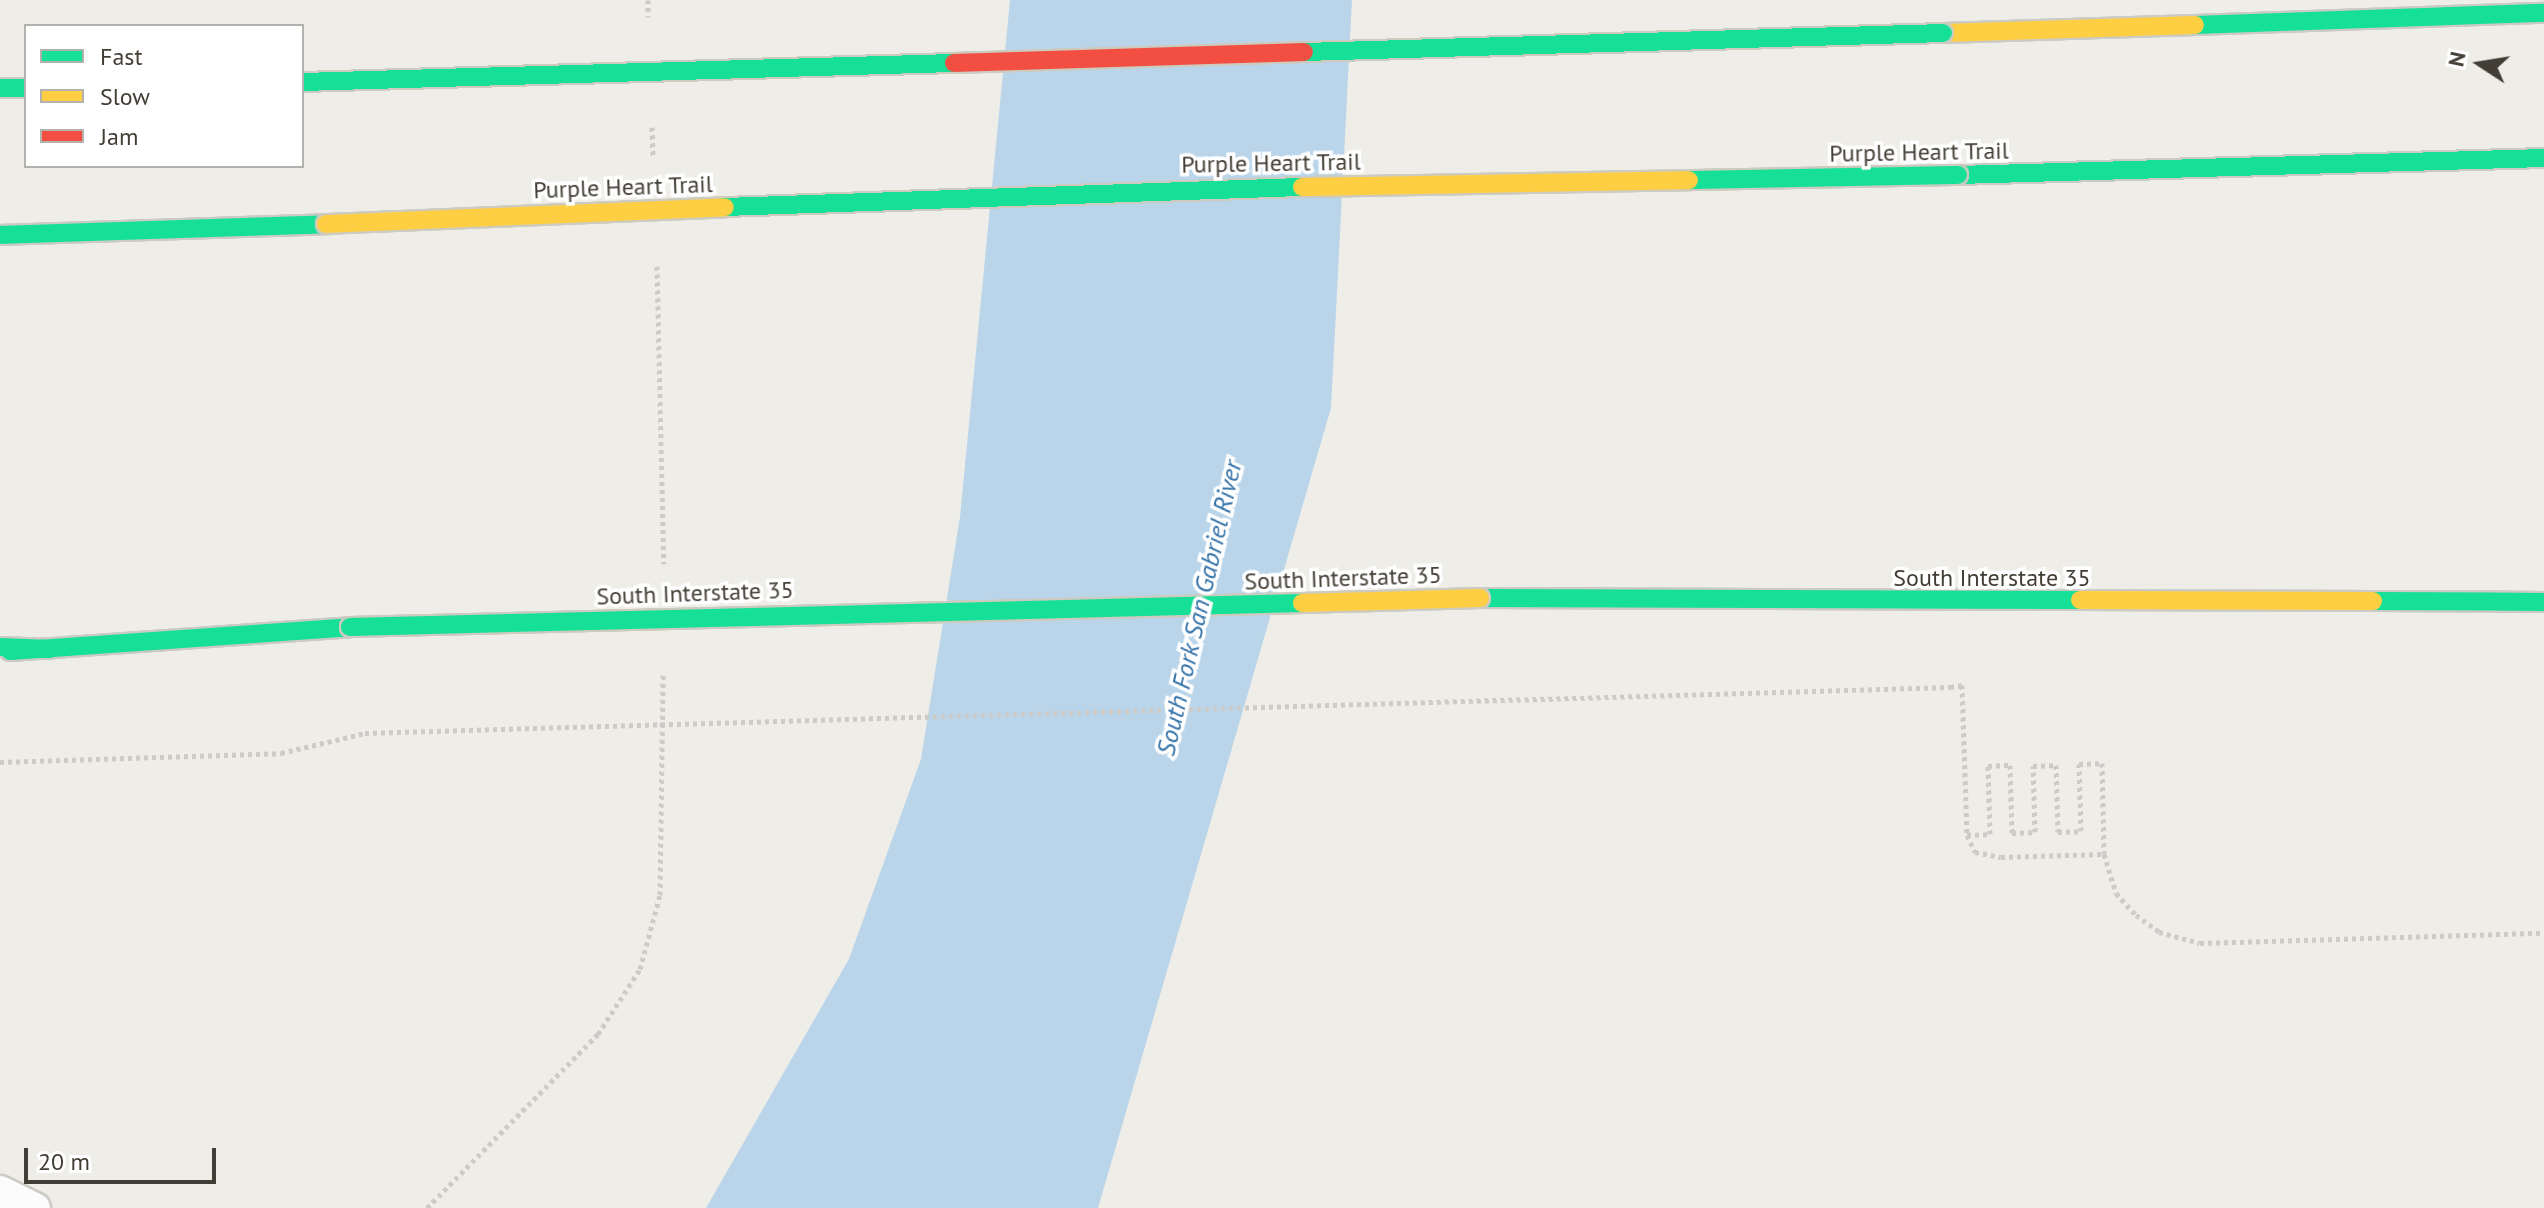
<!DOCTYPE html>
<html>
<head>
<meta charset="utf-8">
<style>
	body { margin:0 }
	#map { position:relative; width:2544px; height:1208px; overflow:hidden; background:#eeede8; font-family:"PT Sans",sans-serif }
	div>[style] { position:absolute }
	.water>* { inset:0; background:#bad5ea }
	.path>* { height:5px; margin-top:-2.5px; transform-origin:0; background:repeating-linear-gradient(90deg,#cccbc7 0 4px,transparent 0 8px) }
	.roads { filter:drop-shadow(2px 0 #cccac5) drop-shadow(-2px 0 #cccac5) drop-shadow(0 2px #cccac5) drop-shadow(0 -2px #cccac5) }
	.lane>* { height:30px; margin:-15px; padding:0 15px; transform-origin:15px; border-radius:15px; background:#fcfcfc }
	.fast>* { height:18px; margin:-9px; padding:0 9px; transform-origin:9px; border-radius:9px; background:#16e098 }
	.slow>* { height:18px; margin:-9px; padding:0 9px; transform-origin:9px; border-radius:9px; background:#ffcf43 }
	.path-bridge>* { height:5px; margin-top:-2.5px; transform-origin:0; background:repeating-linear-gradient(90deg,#cccbc7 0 4px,transparent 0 8px) }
	.bridges { filter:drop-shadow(2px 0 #cdcabf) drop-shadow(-2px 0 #cdcabf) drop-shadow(0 2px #cdcabf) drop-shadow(0 -2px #cdcabf) }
	.fast-bridge>* { height:18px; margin:-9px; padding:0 9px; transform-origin:9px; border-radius:9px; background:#16e098 }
	.slow-bridge>* { height:18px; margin:-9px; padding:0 9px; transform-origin:9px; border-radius:9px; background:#ffcf43 }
	.jam-bridge>* { height:18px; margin:-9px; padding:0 9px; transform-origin:9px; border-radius:9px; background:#f24e42 }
	span { translate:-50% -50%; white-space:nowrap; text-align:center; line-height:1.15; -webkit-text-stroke:7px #fff; paint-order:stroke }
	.street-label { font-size:24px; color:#433e35 }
	.water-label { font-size:26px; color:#3573a9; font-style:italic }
	.legend { position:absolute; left:24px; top:24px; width:280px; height:144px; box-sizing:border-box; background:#fff; border:2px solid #b4b2ae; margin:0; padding:10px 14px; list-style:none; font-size:24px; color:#433e35 }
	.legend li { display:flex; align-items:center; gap:16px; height:40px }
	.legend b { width:40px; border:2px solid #b4b2ae }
	.north { position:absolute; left:2440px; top:24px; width:80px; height:80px; -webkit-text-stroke:6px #fff; paint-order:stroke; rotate:282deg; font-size:22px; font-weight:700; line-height:32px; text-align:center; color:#433e35 }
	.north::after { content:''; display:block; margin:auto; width:28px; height:36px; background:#433e35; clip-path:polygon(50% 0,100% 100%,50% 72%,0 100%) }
	.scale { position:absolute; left:24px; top:1148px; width:192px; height:36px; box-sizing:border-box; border:4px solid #433e35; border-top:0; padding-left:10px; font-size:24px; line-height:28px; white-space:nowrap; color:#433e35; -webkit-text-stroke:6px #fff; paint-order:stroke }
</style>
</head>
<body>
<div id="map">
	<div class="water">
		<i style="clip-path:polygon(1010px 0,1352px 0,1331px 408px,1098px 1208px,706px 1208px,849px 959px,921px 759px,960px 517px)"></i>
	</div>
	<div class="path">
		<i style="left:648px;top:0;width:17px;rotate:90deg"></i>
		<i style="left:652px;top:127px;width:29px;rotate:88deg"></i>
		<i style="left:657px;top:266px;width:298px;rotate:88.7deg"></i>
		<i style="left:1950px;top:687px;width:12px;rotate:-9deg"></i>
		<i style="left:1962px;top:685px;width:150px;rotate:88.1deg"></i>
		<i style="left:1967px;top:835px;width:23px;rotate:-2deg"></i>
		<i style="left:1990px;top:834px;width:68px;rotate:-91.7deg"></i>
		<i style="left:1988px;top:766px;width:22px;rotate:-3deg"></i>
		<i style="left:2010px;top:765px;width:68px;rotate:88.3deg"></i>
		<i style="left:2012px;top:833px;width:23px;rotate:-2deg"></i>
		<i style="left:2035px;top:832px;width:66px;rotate:-91.7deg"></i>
		<i style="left:2033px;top:766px;width:23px;rotate:-2deg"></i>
		<i style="left:2056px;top:765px;width:67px;rotate:88.3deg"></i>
		<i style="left:2058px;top:832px;width:23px;rotate:-2deg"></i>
		<i style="left:2081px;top:831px;width:67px;rotate:-91.7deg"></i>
		<i style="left:2079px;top:764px;width:23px;rotate:-2deg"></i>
		<i style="left:2102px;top:763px;width:91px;rotate:88.7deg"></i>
		<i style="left:0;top:762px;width:281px;rotate:-1.8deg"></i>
		<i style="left:281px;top:753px;width:86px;rotate:-13.4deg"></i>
		<i style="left:1967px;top:835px;width:19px;rotate:65deg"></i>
		<i style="left:1975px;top:852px;width:26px;rotate:11deg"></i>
		<i style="left:2001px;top:857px;width:103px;rotate:-1.7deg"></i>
		<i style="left:2104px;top:854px;width:41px;rotate:72.9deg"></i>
		<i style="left:2116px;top:893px;width:30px;rotate:48deg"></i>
		<i style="left:2136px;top:915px;width:29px;rotate:36deg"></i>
		<i style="left:2159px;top:932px;width:42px;rotate:15deg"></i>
		<i style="left:2200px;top:943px;width:344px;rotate:-1.7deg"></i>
		<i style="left:427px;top:1208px;width:244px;rotate:-45.5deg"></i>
		<i style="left:598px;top:1034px;width:77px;rotate:-57.1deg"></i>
		<i style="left:640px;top:969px;width:77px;rotate:-74.9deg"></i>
		<i style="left:660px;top:895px;width:221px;rotate:-89.2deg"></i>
	</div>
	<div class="roads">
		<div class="lane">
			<i style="left:0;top:1191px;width:39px;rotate:26deg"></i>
		</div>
		<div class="fast">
			<i style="left:2195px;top:25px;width:349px;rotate:-2deg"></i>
			<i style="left:0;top:88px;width:26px"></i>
			<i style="left:1958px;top:175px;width:586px;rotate:-1.66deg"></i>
			<i style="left:0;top:235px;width:326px;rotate:-1.9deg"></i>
			<i style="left:1480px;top:598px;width:600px;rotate:0.19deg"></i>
			<i style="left:2373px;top:601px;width:171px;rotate:0.3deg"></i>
			<i style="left:0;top:647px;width:50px;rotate:2.3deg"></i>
			<i style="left:10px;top:651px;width:341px;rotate:-4deg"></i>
		</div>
		<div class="slow">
			<i style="left:1943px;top:33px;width:252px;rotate:-1.8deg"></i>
			<i style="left:2080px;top:600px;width:293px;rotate:0.2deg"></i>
		</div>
	</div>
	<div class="path-bridge">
		<i style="left:365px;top:733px;width:1586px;rotate:-1.66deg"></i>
	</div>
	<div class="bridges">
		<div class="fast-bridge">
			<i style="left:1304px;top:52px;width:639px;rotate:-1.7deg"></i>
			<i style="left:302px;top:82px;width:652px;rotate:-1.67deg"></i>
			<i style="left:1689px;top:180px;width:269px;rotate:-1.1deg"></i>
			<i style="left:725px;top:207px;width:577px;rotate:-1.99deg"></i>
			<i style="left:350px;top:627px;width:952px;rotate:-1.44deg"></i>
		</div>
		<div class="slow-bridge">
			<i style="left:1302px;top:187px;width:387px;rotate:-1deg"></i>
			<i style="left:326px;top:224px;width:399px;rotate:-2.4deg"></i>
			<i style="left:1302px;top:603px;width:178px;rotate:-1.6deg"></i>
		</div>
		<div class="jam-bridge">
			<i style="left:954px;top:63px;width:350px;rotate:-1.8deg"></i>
		</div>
	</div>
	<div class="street-label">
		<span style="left:1919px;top:152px;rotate:-1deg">Purple Heart Trail</span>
		<span style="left:1271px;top:163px;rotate:-1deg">Purple Heart Trail</span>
		<span style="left:623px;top:187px;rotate:-2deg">Purple Heart Trail</span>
		<span style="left:1343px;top:578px;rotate:-2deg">South Interstate 35</span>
		<span style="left:1992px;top:578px">South Interstate 35</span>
		<span style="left:695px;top:593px;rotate:-2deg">South Interstate 35</span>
	</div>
	<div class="water-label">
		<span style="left:1199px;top:608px;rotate:-77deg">South Fork San Gabriel River</span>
	</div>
	<ul class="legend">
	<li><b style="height:10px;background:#16e098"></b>Fast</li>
	<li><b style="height:10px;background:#ffcf43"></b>Slow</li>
	<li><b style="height:10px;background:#f24e42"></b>Jam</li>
	</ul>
	<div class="north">N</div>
	<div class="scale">20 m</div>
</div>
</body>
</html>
